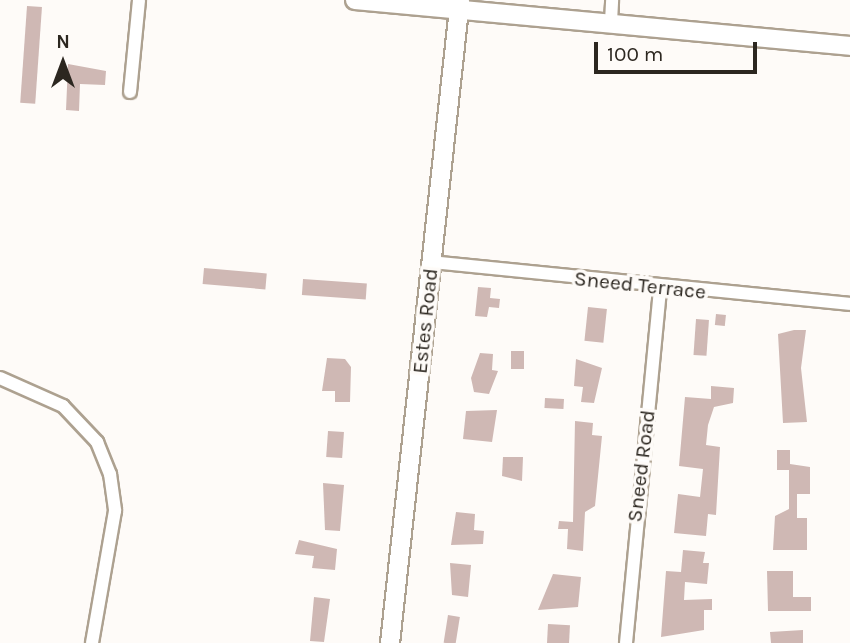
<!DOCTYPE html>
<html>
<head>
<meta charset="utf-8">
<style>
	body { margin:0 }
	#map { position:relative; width:850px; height:643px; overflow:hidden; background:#fefbf8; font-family:Karla,sans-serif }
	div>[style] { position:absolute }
	.building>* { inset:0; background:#cfb8b4; transform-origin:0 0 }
	.roads { filter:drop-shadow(2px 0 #ada190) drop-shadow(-2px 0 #ada190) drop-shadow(0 2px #ada190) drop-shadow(0 -2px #ada190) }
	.minor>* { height:12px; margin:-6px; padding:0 6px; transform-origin:6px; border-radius:6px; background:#fff }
	.secondary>* { height:18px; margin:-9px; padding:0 9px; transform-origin:9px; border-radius:9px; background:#fff }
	span { translate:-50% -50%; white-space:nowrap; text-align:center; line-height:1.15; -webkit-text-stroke:7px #fefbf8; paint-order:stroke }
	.street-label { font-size:21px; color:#2c2720 }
	.north { position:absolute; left:28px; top:28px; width:70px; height:70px; -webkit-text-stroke:5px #fefbf8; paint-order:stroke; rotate:0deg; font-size:19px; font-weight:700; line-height:28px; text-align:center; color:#2c2720 }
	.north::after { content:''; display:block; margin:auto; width:24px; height:32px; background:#2c2720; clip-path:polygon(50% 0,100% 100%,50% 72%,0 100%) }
	.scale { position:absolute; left:594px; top:42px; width:163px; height:32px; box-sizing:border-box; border:4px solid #2c2720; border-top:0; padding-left:9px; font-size:21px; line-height:24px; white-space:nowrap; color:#2c2720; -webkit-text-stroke:5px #fefbf8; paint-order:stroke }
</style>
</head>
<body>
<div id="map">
	<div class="building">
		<i style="left:27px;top:6px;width:15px;height:97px;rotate:4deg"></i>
		<i style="clip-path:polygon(68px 64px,106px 71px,105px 85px,80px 84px,79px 111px,66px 110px)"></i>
		<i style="left:204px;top:268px;width:63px;height:16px;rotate:5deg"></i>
		<i style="left:303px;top:279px;width:64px;height:16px;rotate:4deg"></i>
		<i style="clip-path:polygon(478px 287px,491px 288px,490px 298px,500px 299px,499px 308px,489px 307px,487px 317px,475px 316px)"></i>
		<i style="left:588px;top:307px;width:19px;height:34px;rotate:6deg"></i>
		<i style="left:716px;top:314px;width:10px;height:11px;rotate:6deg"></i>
		<i style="left:696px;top:319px;width:13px;height:36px;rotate:4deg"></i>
		<i style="clip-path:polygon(794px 330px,806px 330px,801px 368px,807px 422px,783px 423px,778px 334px)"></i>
		<i style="left:511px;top:351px;width:13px;height:18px"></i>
		<i style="clip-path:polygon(480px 353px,493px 354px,492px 370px,498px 371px,489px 394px,474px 392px,471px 378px)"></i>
		<i style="clip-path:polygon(327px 358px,345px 359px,351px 367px,350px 402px,335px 402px,335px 391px,322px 391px)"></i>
		<i style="clip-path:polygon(576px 359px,602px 368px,594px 403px,581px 402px,583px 387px,574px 386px)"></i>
		<i style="clip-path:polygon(711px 386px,734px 388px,733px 403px,714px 407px,708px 425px,706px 445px,720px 447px,716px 515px,708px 514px,706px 536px,674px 533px,678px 494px,700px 497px,703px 469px,679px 466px,685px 397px,711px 399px)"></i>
		<i style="left:545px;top:398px;width:19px;height:10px;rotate:3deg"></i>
		<i style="clip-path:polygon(497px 410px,492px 442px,463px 439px,466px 411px)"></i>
		<i style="clip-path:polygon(575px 421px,593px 423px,592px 435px,602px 436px,595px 506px,585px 512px,583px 551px,567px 549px,568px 529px,558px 529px,559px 521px,573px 522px)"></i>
		<i style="left:328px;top:431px;width:16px;height:26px;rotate:4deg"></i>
		<i style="clip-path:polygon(777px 450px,790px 450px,790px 464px,810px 467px,810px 494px,797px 494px,797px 518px,807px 518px,807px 550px,773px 550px,775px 516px,789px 509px,789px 470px,777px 470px)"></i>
		<i style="clip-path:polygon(503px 457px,523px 457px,522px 481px,502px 476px)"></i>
		<i style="clip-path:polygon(323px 483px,344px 485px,340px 531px,325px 530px)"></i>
		<i style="clip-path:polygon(456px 512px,475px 514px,474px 530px,484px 531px,483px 544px,451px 545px)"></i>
		<i style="clip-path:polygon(299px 540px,337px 549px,335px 570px,312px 568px,314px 556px,295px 554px)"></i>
		<i style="clip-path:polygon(683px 550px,705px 552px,703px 563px,709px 563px,707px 584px,685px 582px,684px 600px,712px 599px,712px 610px,704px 610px,704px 630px,661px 637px,666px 571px,681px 572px)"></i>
		<i style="clip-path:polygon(450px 563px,471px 565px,468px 597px,452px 595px)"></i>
		<i style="clip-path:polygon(767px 571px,793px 571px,793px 597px,811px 597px,811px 611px,768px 611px)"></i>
		<i style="clip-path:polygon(553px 574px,581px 577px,578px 607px,538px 610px)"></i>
		<i style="clip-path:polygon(314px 597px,330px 599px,324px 642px,310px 641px)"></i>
		<i style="left:448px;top:615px;width:12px;height:28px;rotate:9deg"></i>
		<i style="left:548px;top:624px;width:22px;height:19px;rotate:3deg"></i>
		<i style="clip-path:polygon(803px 630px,803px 643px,771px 643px,770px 632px)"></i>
	</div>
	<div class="roads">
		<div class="minor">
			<i style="left:611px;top:22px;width:22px;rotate:-87deg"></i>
			<i style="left:130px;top:92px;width:92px;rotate:-84.4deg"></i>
			<i style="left:431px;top:262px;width:421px;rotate:5.7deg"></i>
			<i style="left:0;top:378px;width:69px;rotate:24deg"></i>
			<i style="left:63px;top:406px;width:50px;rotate:46.6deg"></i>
			<i style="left:97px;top:442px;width:35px;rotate:68deg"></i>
			<i style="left:110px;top:474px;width:37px;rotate:82deg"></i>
			<i style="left:115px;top:511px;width:134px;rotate:99.9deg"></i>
			<i style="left:626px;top:643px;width:356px;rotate:-84.5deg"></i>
		</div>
		<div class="secondary">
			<i style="left:355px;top:0;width:497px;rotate:5.3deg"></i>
			<i style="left:390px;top:643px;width:647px;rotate:-83.79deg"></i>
		</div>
	</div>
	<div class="street-label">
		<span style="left:640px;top:285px;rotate:6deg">Sneed Terrace</span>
		<span style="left:425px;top:321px;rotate:-84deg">Estes Road</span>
		<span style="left:641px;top:466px;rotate:-83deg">Sneed Road</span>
	</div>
	<div class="north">N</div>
	<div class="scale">100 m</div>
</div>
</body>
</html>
